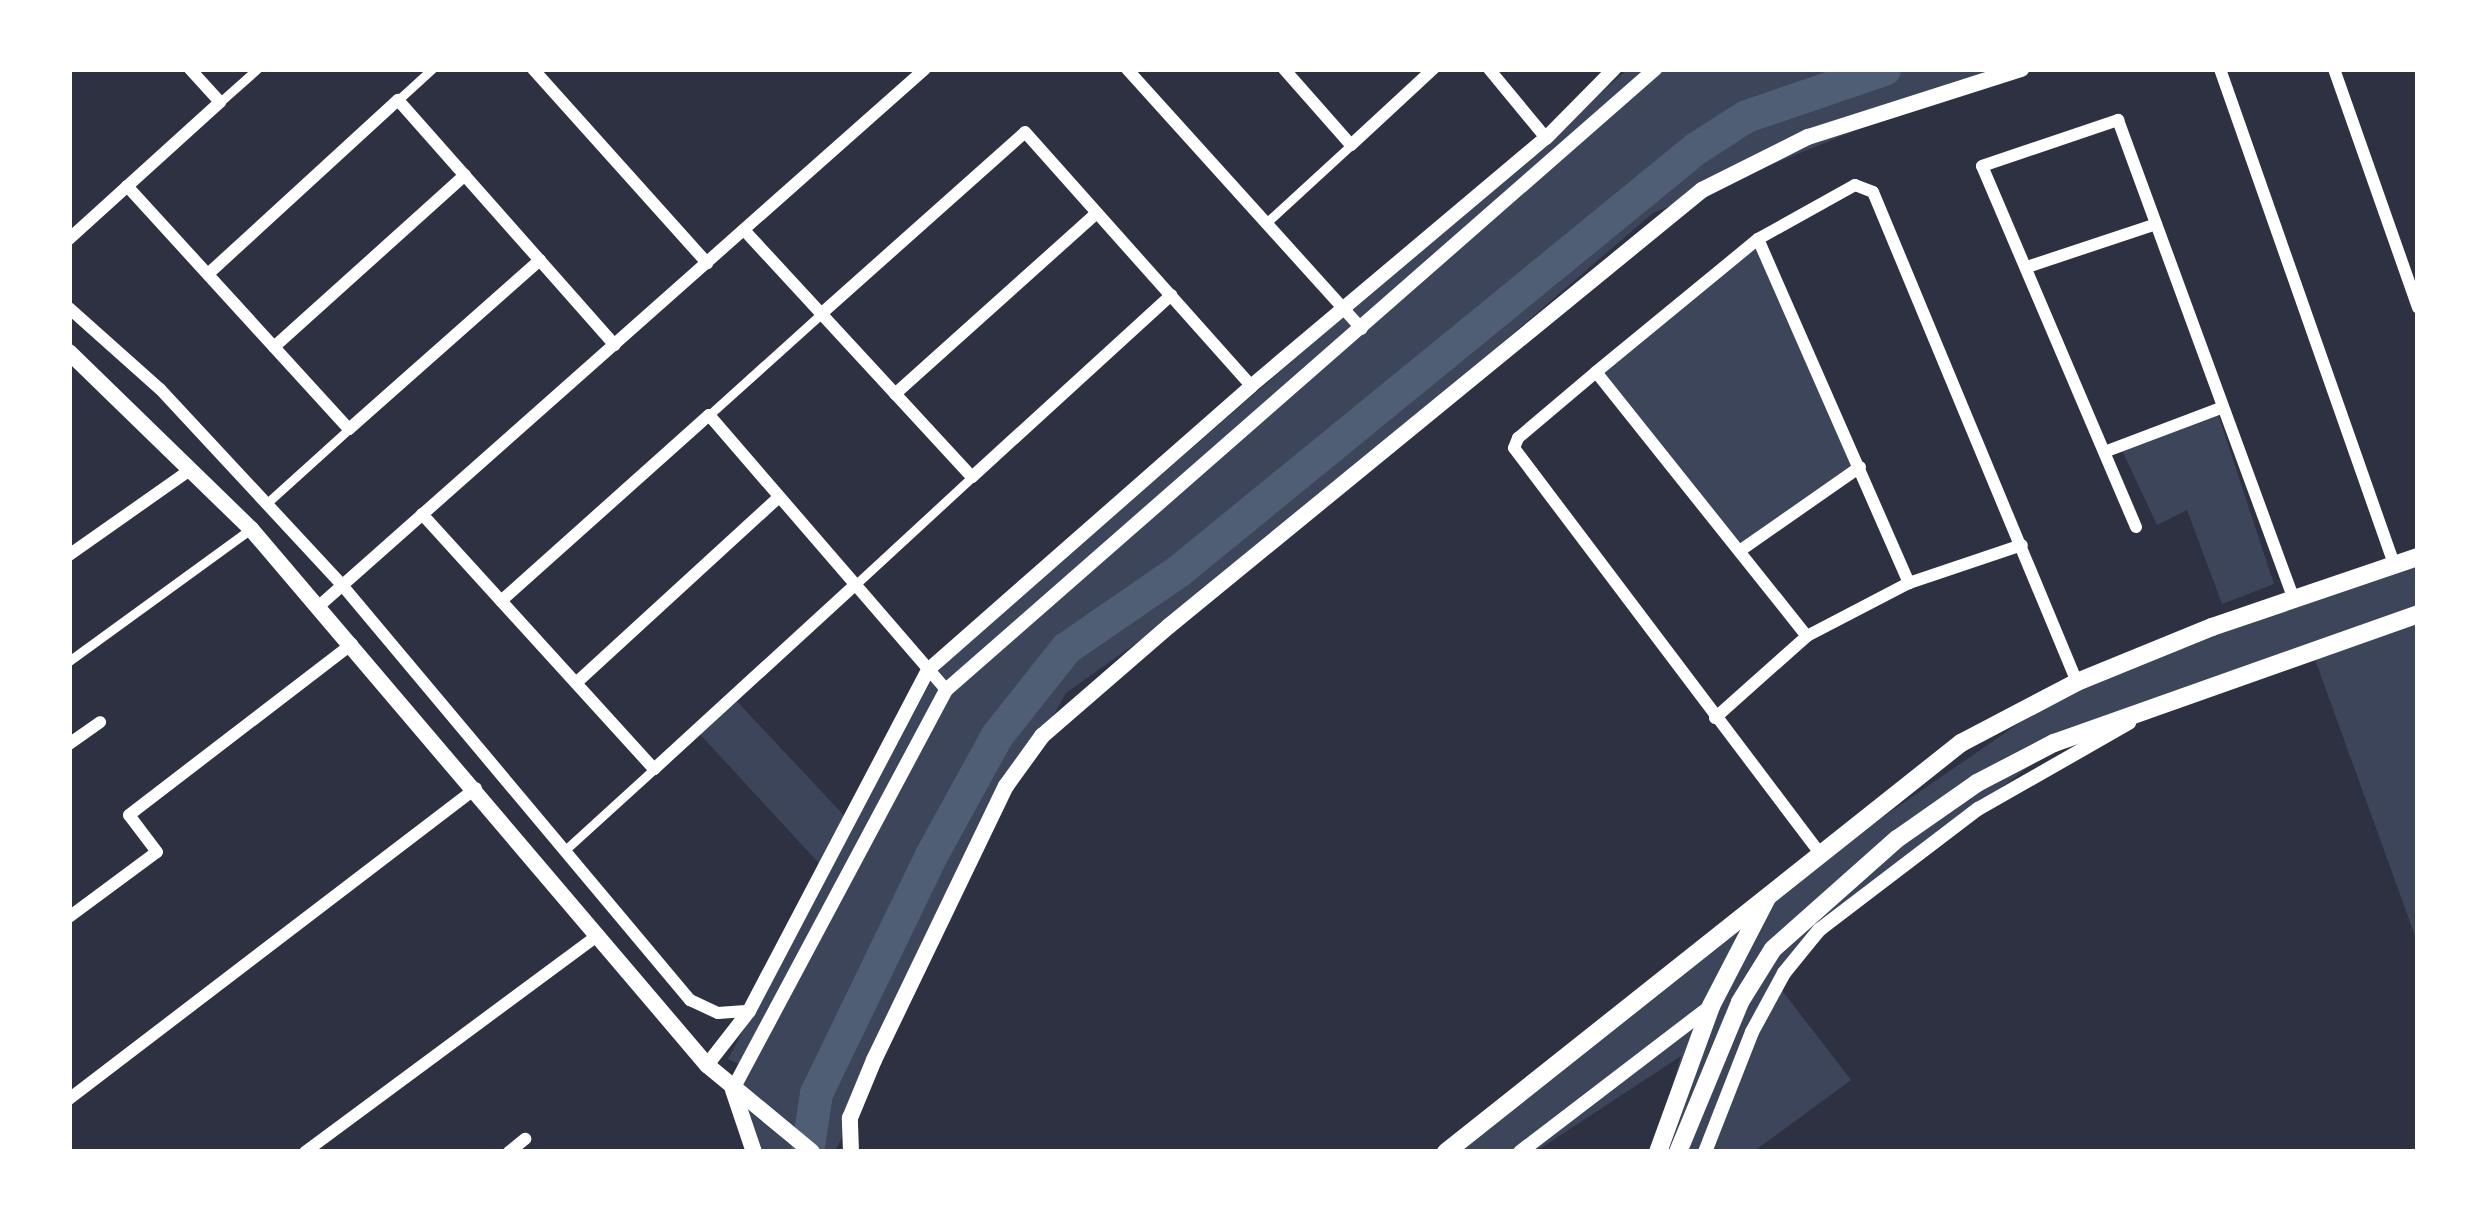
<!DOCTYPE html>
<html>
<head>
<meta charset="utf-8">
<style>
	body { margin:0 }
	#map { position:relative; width:2487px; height:1221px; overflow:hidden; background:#2d3142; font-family:Montserrat,sans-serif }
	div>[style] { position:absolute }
	.green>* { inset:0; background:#3c4559 }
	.river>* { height:33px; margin:-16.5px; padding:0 16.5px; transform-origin:16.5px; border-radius:16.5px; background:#4f5d75 }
	.pedestrian>* { height:9px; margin:-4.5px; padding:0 4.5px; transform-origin:4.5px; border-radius:4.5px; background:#fff }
	.minor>* { height:12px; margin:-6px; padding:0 6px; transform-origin:6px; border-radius:6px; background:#fff }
	.tertiary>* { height:14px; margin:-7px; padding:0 7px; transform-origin:7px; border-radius:7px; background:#fff }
	.secondary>* { height:16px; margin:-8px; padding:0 8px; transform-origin:8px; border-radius:8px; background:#fff }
	.primary>* { height:18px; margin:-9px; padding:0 9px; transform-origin:9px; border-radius:9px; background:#fff }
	span { translate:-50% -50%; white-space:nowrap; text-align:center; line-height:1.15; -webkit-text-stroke:10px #fff; paint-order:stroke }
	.frame { position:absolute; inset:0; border:72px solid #fff; pointer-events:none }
</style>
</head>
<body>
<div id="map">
	<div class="green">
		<i style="clip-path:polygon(1628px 69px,1647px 69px,964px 666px,932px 716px,1014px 627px,1655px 69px,2006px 69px,1653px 213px,1232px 575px,1066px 693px,957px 888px,835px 1152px,748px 1152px,741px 1065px,728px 1059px,827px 872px,696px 730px,732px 696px,852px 824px,934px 676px,955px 654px)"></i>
		<i style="clip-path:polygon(1758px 239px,1860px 467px,1741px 550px,1596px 372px)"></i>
		<i style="clip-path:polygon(2217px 411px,2274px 584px,2222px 604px,2187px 510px,2157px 525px,2120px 446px)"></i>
		<i style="clip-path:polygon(2418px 558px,2418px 944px,2313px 654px,2049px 751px,1886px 876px,1803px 957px,1781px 989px,1851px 1080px,1753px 1152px,1653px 1152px,1681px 1056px,1535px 1152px,1452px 1152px,1775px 891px,2056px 698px,2214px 631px)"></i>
	</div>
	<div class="river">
		<i style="left:807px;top:1152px;width:60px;rotate:-81.3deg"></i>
		<i style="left:816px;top:1093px;width:264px;rotate:-64.2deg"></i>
		<i style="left:931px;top:855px;width:137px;rotate:-61.2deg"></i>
		<i style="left:997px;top:735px;width:111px;rotate:-51.6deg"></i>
		<i style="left:1066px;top:648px;width:136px;rotate:-34.5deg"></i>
		<i style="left:1178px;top:571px;width:669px;rotate:-39.24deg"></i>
		<i style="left:1696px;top:148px;width:59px;rotate:-32.6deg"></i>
		<i style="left:1746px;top:116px;width:146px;rotate:-18.8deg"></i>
	</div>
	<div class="pedestrian">
		<i style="left:398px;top:100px;width:46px;rotate:-42.4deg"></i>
		<i style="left:220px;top:102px;width:50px;rotate:-41.7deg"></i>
		<i style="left:1266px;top:223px;width:115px;rotate:-42.5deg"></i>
		<i style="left:709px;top:415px;width:151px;rotate:-42deg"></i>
		<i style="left:267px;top:503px;width:110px;rotate:-42.1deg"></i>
		<i style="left:855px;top:585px;width:159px;rotate:-42.7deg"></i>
		<i style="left:69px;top:661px;width:225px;rotate:-36deg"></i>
		<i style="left:564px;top:851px;width:122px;rotate:-42.3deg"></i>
	</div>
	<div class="minor">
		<i style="left:533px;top:69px;width:261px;rotate:48.1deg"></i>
		<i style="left:1127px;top:69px;width:350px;rotate:47.9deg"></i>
		<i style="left:1284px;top:69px;width:101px;rotate:48.6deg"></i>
		<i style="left:1351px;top:145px;width:112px;rotate:-42.8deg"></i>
		<i style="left:1489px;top:69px;width:89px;rotate:50.4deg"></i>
		<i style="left:2220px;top:69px;width:525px;rotate:70.63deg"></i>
		<i style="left:2334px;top:69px;width:253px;rotate:70.6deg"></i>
		<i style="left:127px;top:186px;width:329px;rotate:47.6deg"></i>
		<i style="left:349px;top:429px;width:255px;rotate:-41.5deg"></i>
		<i style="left:744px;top:230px;width:336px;rotate:47.3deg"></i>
		<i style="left:972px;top:477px;width:270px;rotate:-42.4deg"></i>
		<i style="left:69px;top:239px;width:204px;rotate:-42.2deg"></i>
		<i style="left:220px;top:102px;width:45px;rotate:-132.3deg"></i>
		<i style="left:1758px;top:239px;width:376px;rotate:66.3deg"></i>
		<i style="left:2027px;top:267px;width:136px;rotate:-18.4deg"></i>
		<i style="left:208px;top:274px;width:258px;rotate:-42.5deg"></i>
		<i style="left:398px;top:100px;width:327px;rotate:48.5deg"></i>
		<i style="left:69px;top:308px;width:122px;rotate:41.7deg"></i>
		<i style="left:160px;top:389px;width:267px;rotate:47.1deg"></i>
		<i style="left:342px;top:585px;width:542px;rotate:50.02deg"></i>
		<i style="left:690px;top:1000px;width:31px;rotate:25deg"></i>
		<i style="left:718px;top:1013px;width:31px;rotate:-4deg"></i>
		<i style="left:821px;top:314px;width:273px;rotate:-41.7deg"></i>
		<i style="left:1025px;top:132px;width:340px;rotate:48.3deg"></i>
		<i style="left:274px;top:347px;width:257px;rotate:-42deg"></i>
		<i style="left:1596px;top:372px;width:338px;rotate:51.4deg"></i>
		<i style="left:895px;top:394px;width:271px;rotate:-41.9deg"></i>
		<i style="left:2107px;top:451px;width:122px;rotate:-20.7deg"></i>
		<i style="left:422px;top:514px;width:345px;rotate:47.7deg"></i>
		<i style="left:654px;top:769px;width:273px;rotate:-42.5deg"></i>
		<i style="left:2136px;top:527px;width:392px;rotate:-113.1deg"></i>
		<i style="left:1982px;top:166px;width:144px;rotate:-18.7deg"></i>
		<i style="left:2118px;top:120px;width:508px;rotate:69.85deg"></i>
		<i style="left:1741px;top:550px;width:145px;rotate:-34.9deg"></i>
		<i style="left:69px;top:555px;width:148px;rotate:-35.1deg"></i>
		<i style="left:501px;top:601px;width:279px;rotate:-41.8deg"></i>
		<i style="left:709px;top:415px;width:363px;rotate:49.2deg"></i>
		<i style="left:319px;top:606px;width:810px;rotate:-41.55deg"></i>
		<i style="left:576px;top:683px;width:275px;rotate:-42.5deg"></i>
		<i style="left:1715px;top:718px;width:123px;rotate:-41.7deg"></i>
		<i style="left:1807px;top:636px;width:115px;rotate:-27.5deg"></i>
		<i style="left:1909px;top:583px;width:119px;rotate:-18.6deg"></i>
		<i style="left:69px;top:744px;width:38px;rotate:-35deg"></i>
		<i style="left:1819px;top:852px;width:506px;rotate:-127.05deg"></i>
		<i style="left:1514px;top:448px;width:11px;rotate:-68deg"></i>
		<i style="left:1518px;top:438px;width:102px;rotate:-40.2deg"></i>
		<i style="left:1596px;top:372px;width:210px;rotate:-39.4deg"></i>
		<i style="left:1758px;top:239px;width:111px;rotate:-29.1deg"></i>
		<i style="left:1855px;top:185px;width:19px;rotate:21deg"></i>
		<i style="left:1873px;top:192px;width:531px;rotate:67.4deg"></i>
		<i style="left:69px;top:917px;width:109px;rotate:-36.5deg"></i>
		<i style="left:157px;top:852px;width:46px;rotate:-127.1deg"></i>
		<i style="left:129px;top:815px;width:281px;rotate:-37.5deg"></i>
		<i style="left:69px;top:1099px;width:512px;rotate:-37.38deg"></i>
		<i style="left:305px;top:1152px;width:365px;rotate:-36.5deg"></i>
		<i style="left:509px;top:1152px;width:21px;rotate:-39deg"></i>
	</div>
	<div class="tertiary">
		<i style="left:707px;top:1065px;width:68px;rotate:-52.1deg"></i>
		<i style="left:749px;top:1011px;width:385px;rotate:-62.3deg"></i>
		<i style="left:928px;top:670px;width:430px;rotate:-41.3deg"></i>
		<i style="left:1251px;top:386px;width:385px;rotate:-40.1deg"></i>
		<i style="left:1546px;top:138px;width:97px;rotate:-45.4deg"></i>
		<i style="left:733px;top:1089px;width:452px;rotate:-61.9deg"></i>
		<i style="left:946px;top:690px;width:943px;rotate:-41.21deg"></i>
		<i style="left:1520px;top:1152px;width:240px;rotate:-37.4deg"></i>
		<i style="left:1705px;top:1152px;width:129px;rotate:-68.6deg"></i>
		<i style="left:1752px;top:1032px;width:67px;rotate:-61.5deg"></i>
		<i style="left:1784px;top:973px;width:55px;rotate:-50.9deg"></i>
		<i style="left:1819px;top:930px;width:200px;rotate:-37.3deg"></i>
		<i style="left:1978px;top:809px;width:174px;rotate:-29.7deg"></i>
	</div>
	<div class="secondary">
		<i style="left:69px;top:352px;width:254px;rotate:44.2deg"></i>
		<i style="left:251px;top:529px;width:704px;rotate:49.61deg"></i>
		<i style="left:707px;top:1065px;width:136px;rotate:39.6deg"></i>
		<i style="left:733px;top:1090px;width:65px;rotate:71.3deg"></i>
		<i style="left:851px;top:1152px;width:34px;rotate:-92deg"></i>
		<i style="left:850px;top:1118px;width:63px;rotate:-67.5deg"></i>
		<i style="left:874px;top:1060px;width:304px;rotate:-64.3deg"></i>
		<i style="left:1006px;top:786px;width:62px;rotate:-54.2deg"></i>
		<i style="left:1042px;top:736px;width:168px;rotate:-40.9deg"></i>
		<i style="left:1169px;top:626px;width:689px;rotate:-39.28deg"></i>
		<i style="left:1702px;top:190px;width:119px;rotate:-26.6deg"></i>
		<i style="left:1808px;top:137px;width:224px;rotate:-17.7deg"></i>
	</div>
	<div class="primary">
		<i style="left:1446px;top:1152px;width:658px;rotate:-38.46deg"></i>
		<i style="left:1961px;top:743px;width:131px;rotate:-27.7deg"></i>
		<i style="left:2077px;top:682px;width:146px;rotate:-22.2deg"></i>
		<i style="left:2212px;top:627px;width:218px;rotate:-18.8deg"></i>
		<i style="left:1658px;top:1152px;width:155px;rotate:-70deg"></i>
		<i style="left:1711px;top:1006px;width:122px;rotate:-62.6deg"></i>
		<i style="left:1678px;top:1152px;width:162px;rotate:-67.5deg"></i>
		<i style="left:1740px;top:1002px;width:62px;rotate:-58.1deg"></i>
		<i style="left:1773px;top:949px;width:166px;rotate:-41.6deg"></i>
		<i style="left:1897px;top:839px;width:98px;rotate:-35deg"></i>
		<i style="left:1977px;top:783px;width:87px;rotate:-27.5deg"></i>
		<i style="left:2054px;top:743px;width:386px;rotate:-19.5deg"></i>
	</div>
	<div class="frame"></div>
</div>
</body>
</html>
